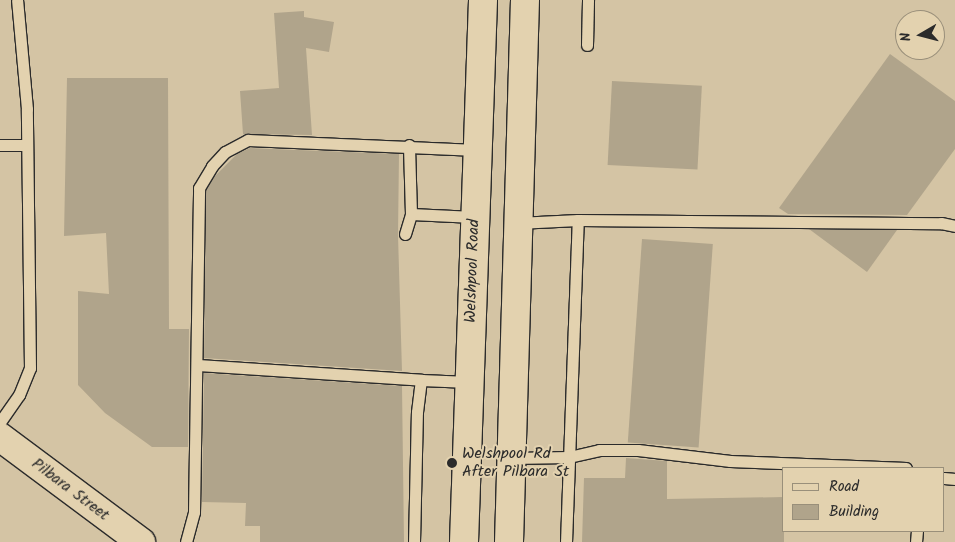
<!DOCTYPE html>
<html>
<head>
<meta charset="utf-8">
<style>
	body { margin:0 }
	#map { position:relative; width:955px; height:542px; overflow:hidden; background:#e3d2af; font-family:Kalam,sans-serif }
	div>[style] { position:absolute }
	.built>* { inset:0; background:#d4c4a4 }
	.building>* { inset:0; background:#b0a48b; transform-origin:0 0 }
	.roads { filter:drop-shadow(1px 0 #2b2b2b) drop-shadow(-1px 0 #2b2b2b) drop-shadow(0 1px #2b2b2b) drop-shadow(0 -1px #2b2b2b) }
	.service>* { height:11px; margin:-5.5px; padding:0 5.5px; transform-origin:5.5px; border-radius:5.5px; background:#e3d2af }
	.secondary>* { height:28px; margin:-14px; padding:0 14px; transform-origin:14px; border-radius:14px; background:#e3d2af }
	.primary>* { height:28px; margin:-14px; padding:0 14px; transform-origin:14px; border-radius:14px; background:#e3d2af }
	.dots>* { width:14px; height:14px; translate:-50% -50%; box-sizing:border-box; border:2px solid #e3d2af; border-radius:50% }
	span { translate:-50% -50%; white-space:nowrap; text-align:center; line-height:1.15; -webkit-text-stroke:4px #e3d2af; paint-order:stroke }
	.street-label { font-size:16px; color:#2b2b2b }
	.poi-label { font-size:16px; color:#2b2b2b }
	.left { translate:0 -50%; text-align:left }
	.legend { position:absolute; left:782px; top:467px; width:162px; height:65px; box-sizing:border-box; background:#e3d2af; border:1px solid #998f7a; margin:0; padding:6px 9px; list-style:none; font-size:15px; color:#2b2b2b }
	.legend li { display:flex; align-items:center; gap:10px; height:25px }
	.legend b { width:25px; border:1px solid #998f7a }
	.north { position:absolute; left:895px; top:10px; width:50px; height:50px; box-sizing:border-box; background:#e3d2af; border:1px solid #998f7a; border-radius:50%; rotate:262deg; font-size:14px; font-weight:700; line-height:20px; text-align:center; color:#2b2b2b }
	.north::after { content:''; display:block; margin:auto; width:18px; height:22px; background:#2b2b2b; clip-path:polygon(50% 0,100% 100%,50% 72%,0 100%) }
</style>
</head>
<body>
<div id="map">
	<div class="built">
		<i style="clip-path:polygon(evenodd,0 0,955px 0,955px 542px,0 542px,0 0,905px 20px,935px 20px,935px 50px,905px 50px,905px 20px,0 0,784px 468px,944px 468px,944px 531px,784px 531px,784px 468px)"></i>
	</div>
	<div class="building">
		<i style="clip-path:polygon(304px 11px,304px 17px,334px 22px,329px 52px,306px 48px,312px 135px,243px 134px,240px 91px,279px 88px,274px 13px)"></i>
		<i style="clip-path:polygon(890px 54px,955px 101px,955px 149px,907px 215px,788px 214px,779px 208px)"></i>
		<i style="clip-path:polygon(67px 78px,168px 78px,169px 329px,189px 329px,188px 447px,152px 447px,105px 413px,78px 385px,78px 291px,109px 294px,106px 233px,64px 236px)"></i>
		<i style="left:612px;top:81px;width:90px;height:84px;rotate:3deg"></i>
		<i style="clip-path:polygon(250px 148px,399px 154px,398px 235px,402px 371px,204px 358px,206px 190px,214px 177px,237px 154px)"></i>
		<i style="clip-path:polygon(809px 229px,897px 230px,867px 272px)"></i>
		<i style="left:642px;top:239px;width:71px;height:204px;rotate:4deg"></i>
		<i style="clip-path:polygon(204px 373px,402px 386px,404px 542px,260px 542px,260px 526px,245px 526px,246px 503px,202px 502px)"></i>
		<i style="clip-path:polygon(626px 458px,667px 461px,667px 499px,784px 497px,784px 542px,582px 542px,584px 478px,625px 478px)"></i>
	</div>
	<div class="roads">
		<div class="service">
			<i style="left:587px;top:45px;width:45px;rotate:-88.7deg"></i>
			<i style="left:0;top:145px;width:27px"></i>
			<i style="left:411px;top:214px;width:63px;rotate:2.7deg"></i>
			<i style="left:517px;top:223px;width:61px;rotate:-2.8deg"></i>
			<i style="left:578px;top:220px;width:363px;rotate:0.5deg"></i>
			<i style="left:941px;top:223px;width:14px;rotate:12deg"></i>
			<i style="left:405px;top:234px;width:21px;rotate:-73deg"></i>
			<i style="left:411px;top:214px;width:69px;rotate:-91.7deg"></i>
			<i style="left:198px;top:365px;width:224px;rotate:3.8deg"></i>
			<i style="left:0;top:422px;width:33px;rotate:-55deg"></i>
			<i style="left:19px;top:395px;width:29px;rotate:-68deg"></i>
			<i style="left:30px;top:368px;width:259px;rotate:-90.7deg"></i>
			<i style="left:27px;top:109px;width:109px;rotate:-95.2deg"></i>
			<i style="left:512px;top:458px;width:57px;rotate:-1deg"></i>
			<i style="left:569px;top:457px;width:31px;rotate:-13deg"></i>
			<i style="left:599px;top:450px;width:39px"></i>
			<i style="left:638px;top:450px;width:93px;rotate:6.8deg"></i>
			<i style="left:730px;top:461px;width:176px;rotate:2.3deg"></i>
			<i style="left:944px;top:478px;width:11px;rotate:5deg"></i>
			<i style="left:186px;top:542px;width:31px;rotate:-75deg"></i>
			<i style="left:194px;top:512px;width:324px;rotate:-89.1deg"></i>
			<i style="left:199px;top:188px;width:26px;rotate:-59deg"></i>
			<i style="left:212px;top:166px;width:19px;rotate:-47deg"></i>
			<i style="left:225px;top:152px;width:26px;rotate:-28deg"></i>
			<i style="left:248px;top:140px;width:229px;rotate:2.5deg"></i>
			<i style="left:414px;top:542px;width:130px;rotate:-88.7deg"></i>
			<i style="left:417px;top:412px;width:32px;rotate:-83deg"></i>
			<i style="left:421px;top:380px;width:48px;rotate:2.4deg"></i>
			<i style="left:566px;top:542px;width:322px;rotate:-87.9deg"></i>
			<i style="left:916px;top:542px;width:11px;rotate:-85deg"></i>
		</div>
		<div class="secondary">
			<i style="left:0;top:437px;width:176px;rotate:36.7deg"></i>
		</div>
		<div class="primary">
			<i style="left:464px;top:542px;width:542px;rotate:-87.99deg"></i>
			<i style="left:509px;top:542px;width:542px;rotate:-88.31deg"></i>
		</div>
	</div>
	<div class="dots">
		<i style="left:452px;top:463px;background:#2b2b2b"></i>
	</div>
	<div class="street-label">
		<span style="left:473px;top:271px;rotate:-88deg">Welshpool Road</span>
		<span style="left:70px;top:490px;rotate:37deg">Pilbara Street</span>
	</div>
	<div class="poi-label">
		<span class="left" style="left:462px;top:463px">Welshpool Rd<br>After Pilbara St</span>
	</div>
	<ul class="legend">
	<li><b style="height:6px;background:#e3d2af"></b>Road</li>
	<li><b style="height:14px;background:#b0a48b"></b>Building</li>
	</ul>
	<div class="north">N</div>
</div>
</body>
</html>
